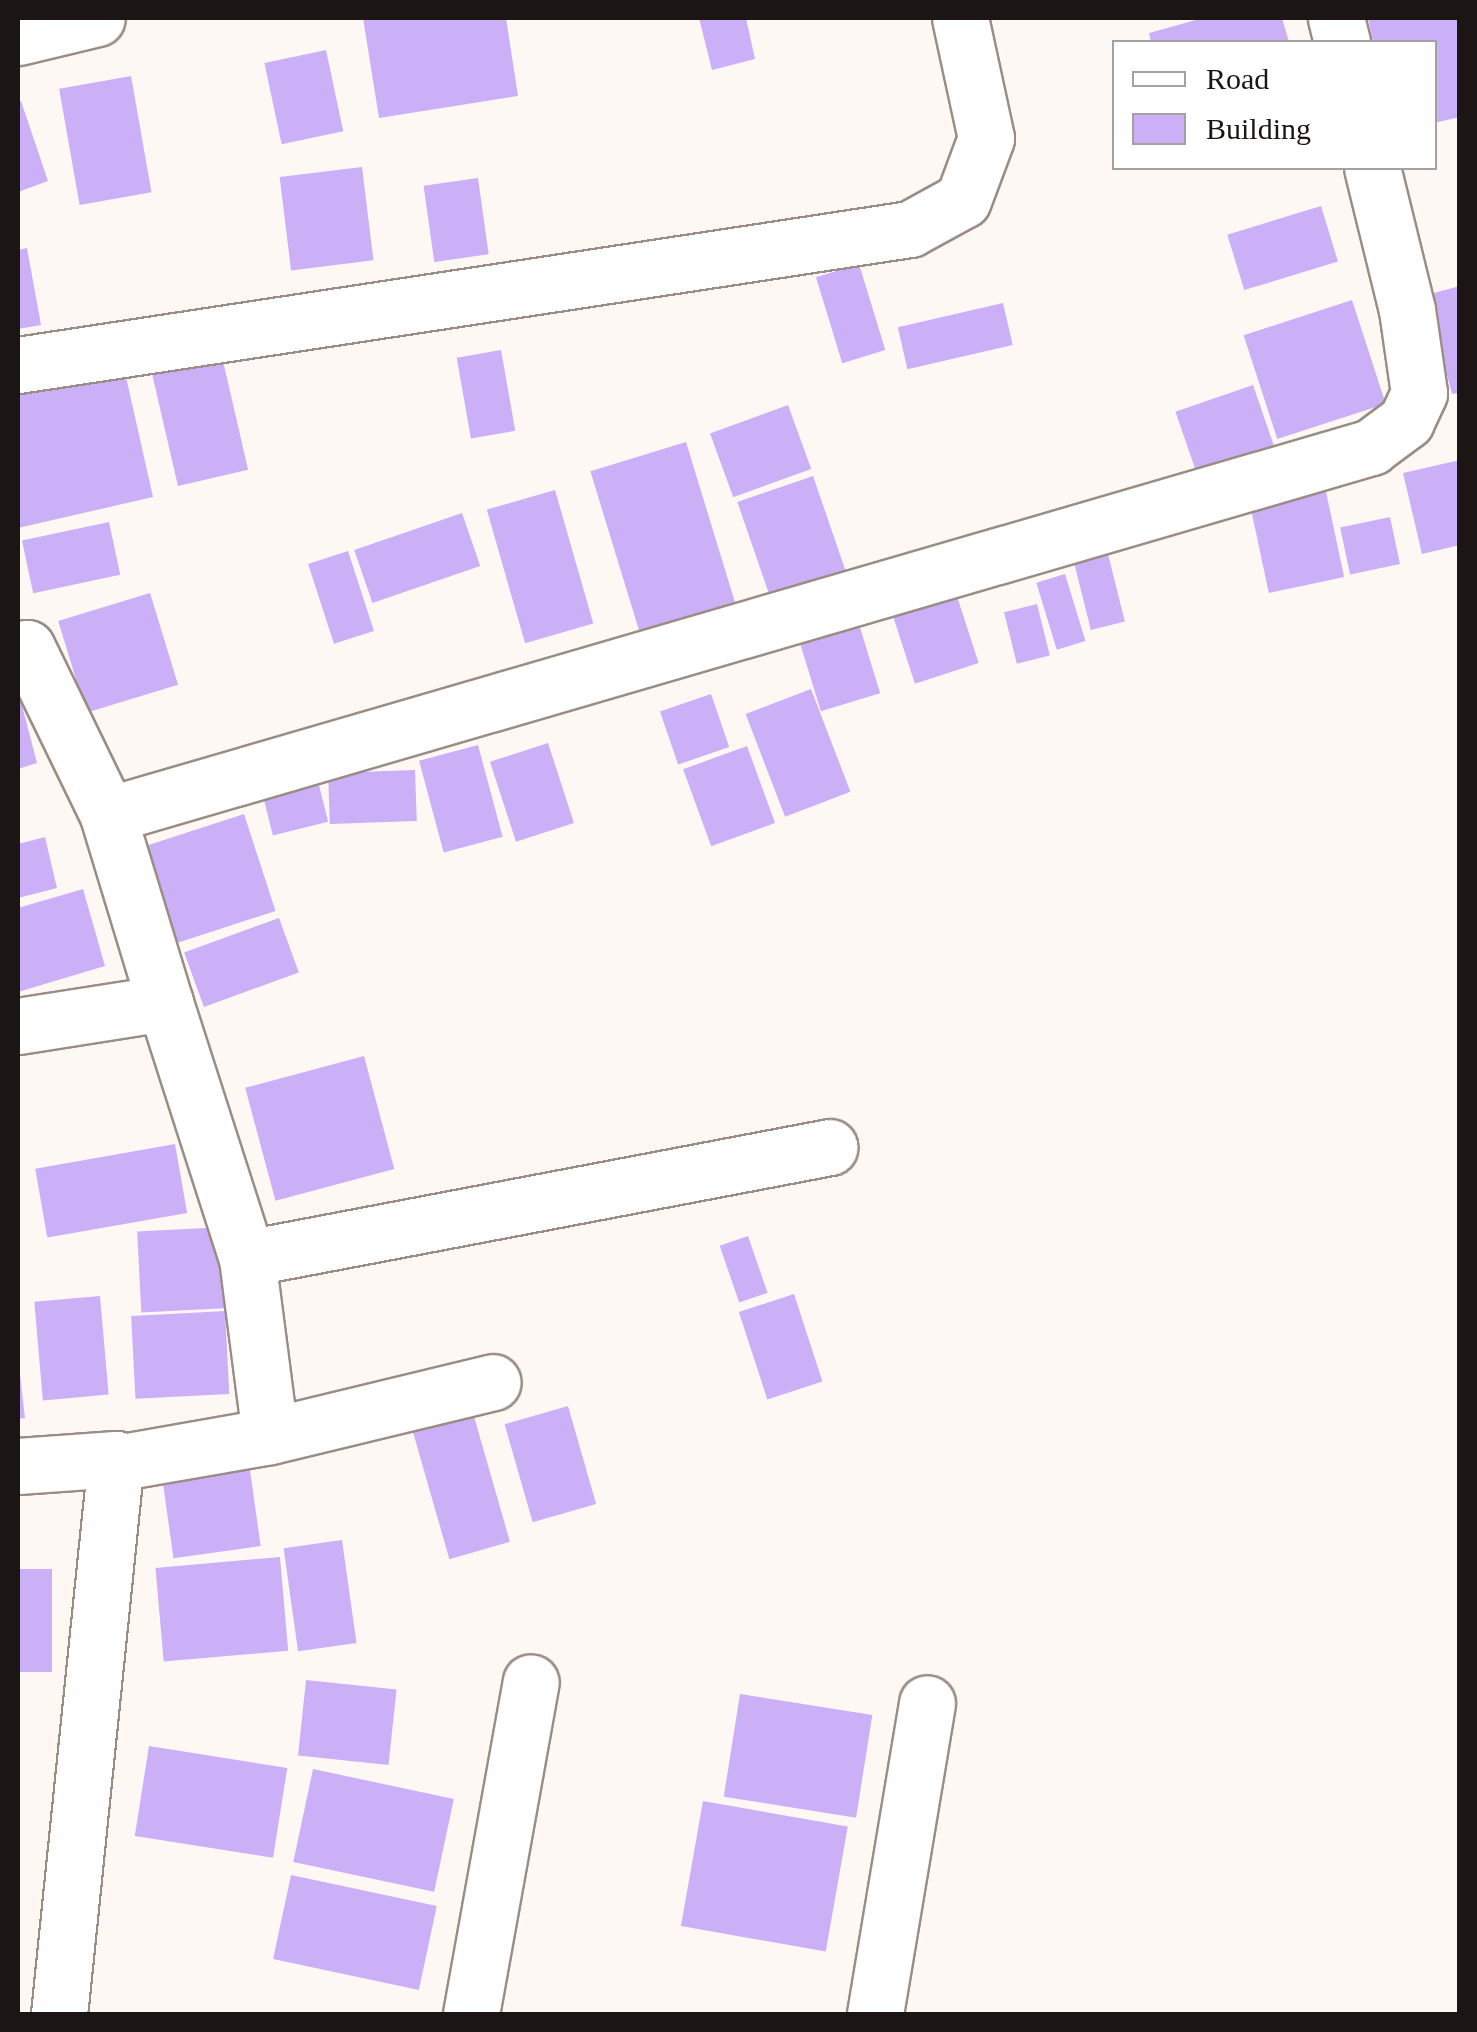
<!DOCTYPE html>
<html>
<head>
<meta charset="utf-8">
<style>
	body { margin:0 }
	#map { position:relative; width:1477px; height:2032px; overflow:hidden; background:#fef8f4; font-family:"Times New Roman",serif }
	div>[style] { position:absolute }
	.building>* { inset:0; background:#cbb0f8; transform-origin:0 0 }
	.roads { filter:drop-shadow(2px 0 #9b8d86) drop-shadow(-2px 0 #9b8d86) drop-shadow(0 2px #9b8d86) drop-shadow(0 -2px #9b8d86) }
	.street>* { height:55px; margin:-27.5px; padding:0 27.5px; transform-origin:27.5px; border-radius:27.5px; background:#fff }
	span { translate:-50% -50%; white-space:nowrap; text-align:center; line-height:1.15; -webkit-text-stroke:9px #fff; paint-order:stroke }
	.frame { position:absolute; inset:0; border:20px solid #1b1613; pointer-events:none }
	.legend { position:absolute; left:1112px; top:40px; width:325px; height:130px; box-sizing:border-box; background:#fff; border:2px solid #a4a2a1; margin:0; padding:12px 18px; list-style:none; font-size:30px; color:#1b1613 }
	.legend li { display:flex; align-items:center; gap:20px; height:50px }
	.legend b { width:50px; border:2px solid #a4a2a1 }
</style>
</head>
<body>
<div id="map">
	<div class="building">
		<i style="clip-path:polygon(363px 18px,506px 18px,518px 96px,379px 118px)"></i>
		<i style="clip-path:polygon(699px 18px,746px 18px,755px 59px,712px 70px)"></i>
		<i style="clip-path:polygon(1203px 18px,1282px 18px,1289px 42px,1151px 42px,1149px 33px)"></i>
		<i style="clip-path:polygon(1368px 18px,1460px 18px,1460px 117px,1434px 123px,1434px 42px,1373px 42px)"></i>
		<i style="left:326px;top:50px;width:83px;height:63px;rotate:78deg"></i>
		<i style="left:131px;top:76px;width:118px;height:73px;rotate:80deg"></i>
		<i style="clip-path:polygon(21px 101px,48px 181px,18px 192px,18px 102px)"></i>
		<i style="left:362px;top:167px;width:94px;height:83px;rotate:83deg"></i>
		<i style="left:478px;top:178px;width:77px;height:55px;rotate:82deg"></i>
		<i style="left:1321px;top:206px;width:58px;height:98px;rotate:73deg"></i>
		<i style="clip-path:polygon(27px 248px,41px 325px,18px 329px,18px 250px)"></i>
		<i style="left:859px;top:264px;width:90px;height:45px;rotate:73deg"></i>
		<i style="clip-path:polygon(1460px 286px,1460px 393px,1452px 394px,1426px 295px)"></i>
		<i style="left:1352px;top:300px;width:109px;height:114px;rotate:72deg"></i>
		<i style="left:1003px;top:303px;width:43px;height:108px;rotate:77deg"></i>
		<i style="left:220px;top:348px;width:125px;height:72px;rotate:77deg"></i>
		<i style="left:501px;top:350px;width:82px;height:45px;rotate:80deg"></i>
		<i style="clip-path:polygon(124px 368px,153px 497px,18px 528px,18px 394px)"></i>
		<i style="left:1253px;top:385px;width:65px;height:82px;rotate:71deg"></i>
		<i style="left:788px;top:405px;width:68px;height:83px;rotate:70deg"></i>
		<i style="left:686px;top:442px;width:173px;height:100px;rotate:73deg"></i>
		<i style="clip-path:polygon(1460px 460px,1460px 545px,1422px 554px,1403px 473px)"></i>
		<i style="left:813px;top:476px;width:112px;height:80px;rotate:71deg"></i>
		<i style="left:1325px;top:487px;width:92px;height:77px;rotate:78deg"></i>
		<i style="left:555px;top:490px;width:139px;height:71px;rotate:74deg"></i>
		<i style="left:462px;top:513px;width:56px;height:114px;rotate:71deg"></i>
		<i style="left:1390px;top:517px;width:48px;height:51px;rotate:78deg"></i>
		<i style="left:109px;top:522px;width:54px;height:89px;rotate:78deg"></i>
		<i style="left:1104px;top:538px;width:86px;height:35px;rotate:76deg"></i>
		<i style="left:348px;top:551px;width:84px;height:42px;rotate:72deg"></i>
		<i style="left:1065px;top:574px;width:70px;height:30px;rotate:73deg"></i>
		<i style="left:953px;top:584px;width:83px;height:67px;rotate:72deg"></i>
		<i style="left:150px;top:593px;width:96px;height:96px;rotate:73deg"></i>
		<i style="left:1037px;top:604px;width:53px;height:34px;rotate:76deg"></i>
		<i style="left:855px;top:611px;width:86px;height:62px;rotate:73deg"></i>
		<i style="left:811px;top:689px;width:110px;height:70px;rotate:69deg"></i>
		<i style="clip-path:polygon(19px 694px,37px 763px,18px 769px,18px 695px)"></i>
		<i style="left:711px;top:694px;width:56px;height:54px;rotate:71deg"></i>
		<i style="left:548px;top:743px;width:84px;height:61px;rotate:72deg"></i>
		<i style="left:478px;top:745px;width:95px;height:61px;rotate:75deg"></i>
		<i style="left:747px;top:746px;width:82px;height:68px;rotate:70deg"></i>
		<i style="left:415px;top:770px;width:51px;height:87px;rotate:88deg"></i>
		<i style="left:318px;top:781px;width:42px;height:57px;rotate:76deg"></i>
		<i style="left:244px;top:814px;width:102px;height:123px;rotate:72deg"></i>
		<i style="clip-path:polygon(45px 837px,57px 888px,18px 898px,18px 844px)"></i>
		<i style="clip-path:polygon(83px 889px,105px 966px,18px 992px,18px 908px)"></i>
		<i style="left:279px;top:918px;width:58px;height:101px;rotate:70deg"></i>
		<i style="left:364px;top:1056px;width:117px;height:123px;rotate:75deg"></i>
		<i style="left:175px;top:1144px;width:70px;height:142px;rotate:80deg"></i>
		<i style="left:225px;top:1227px;width:81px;height:88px;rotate:87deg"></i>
		<i style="left:748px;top:1236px;width:60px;height:30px;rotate:71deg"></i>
		<i style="left:794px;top:1294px;width:92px;height:58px;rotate:72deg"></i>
		<i style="left:100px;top:1296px;width:99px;height:66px;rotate:85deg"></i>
		<i style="left:225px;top:1311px;width:83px;height:94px;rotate:87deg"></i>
		<i style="clip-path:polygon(18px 1357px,25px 1418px,18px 1419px)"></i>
		<i style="left:568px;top:1406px;width:102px;height:66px;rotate:74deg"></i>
		<i style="left:473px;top:1413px;width:134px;height:63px;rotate:74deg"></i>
		<i style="left:247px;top:1449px;width:98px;height:88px;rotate:82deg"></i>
		<i style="left:342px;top:1540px;width:104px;height:59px;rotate:82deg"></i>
		<i style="left:280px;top:1557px;width:94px;height:125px;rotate:85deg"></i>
		<i style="left:18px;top:1569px;width:34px;height:103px"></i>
		<i style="left:306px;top:1680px;width:91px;height:76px;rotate:6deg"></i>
		<i style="left:740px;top:1694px;width:134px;height:104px;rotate:9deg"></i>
		<i style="left:149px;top:1746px;width:140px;height:91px;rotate:9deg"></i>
		<i style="left:313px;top:1769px;width:144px;height:95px;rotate:12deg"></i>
		<i style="left:703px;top:1801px;width:147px;height:127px;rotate:10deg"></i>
		<i style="left:291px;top:1875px;width:149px;height:86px;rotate:12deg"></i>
	</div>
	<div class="roads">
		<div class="street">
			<i style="left:1336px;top:18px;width:25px;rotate:76deg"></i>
			<i style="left:18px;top:37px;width:81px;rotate:-13.5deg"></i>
			<i style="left:18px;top:365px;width:902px;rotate:-8.67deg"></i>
			<i style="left:910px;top:229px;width:60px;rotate:-28.7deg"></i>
			<i style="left:963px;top:200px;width:66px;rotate:-69.6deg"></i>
			<i style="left:986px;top:138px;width:123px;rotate:-102.2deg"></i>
			<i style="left:18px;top:650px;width:9px;rotate:-13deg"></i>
			<i style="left:27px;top:648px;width:186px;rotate:64.1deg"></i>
			<i style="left:108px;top:815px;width:1316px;rotate:-16.24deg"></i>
			<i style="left:1371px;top:447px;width:44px;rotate:-36.6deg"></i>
			<i style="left:1406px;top:421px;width:31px;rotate:-65deg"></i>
			<i style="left:1419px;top:393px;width:84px;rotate:-98.2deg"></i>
			<i style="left:1407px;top:310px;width:146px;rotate:-103.8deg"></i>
			<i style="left:165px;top:1003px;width:268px;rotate:72.2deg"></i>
			<i style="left:247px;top:1258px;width:179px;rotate:82.6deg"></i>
			<i style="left:18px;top:1026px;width:149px;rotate:-8.9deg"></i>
			<i style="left:165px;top:1003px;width:196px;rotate:-106.9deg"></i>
			<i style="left:247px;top:1258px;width:593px;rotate:-10.78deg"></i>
			<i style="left:116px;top:1463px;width:156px;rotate:-9.9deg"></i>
			<i style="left:270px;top:1436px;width:229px;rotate:-13.6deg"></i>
			<i style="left:18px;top:1466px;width:98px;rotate:-4.1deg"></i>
			<i style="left:116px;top:1459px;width:558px;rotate:95.86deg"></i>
			<i style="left:471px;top:2014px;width:337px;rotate:-79.8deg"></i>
			<i style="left:875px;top:2014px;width:315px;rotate:-80.5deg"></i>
		</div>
	</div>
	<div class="frame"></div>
	<ul class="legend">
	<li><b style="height:12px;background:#fff"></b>Road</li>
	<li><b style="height:28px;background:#cbb0f8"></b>Building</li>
	</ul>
</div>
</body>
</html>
